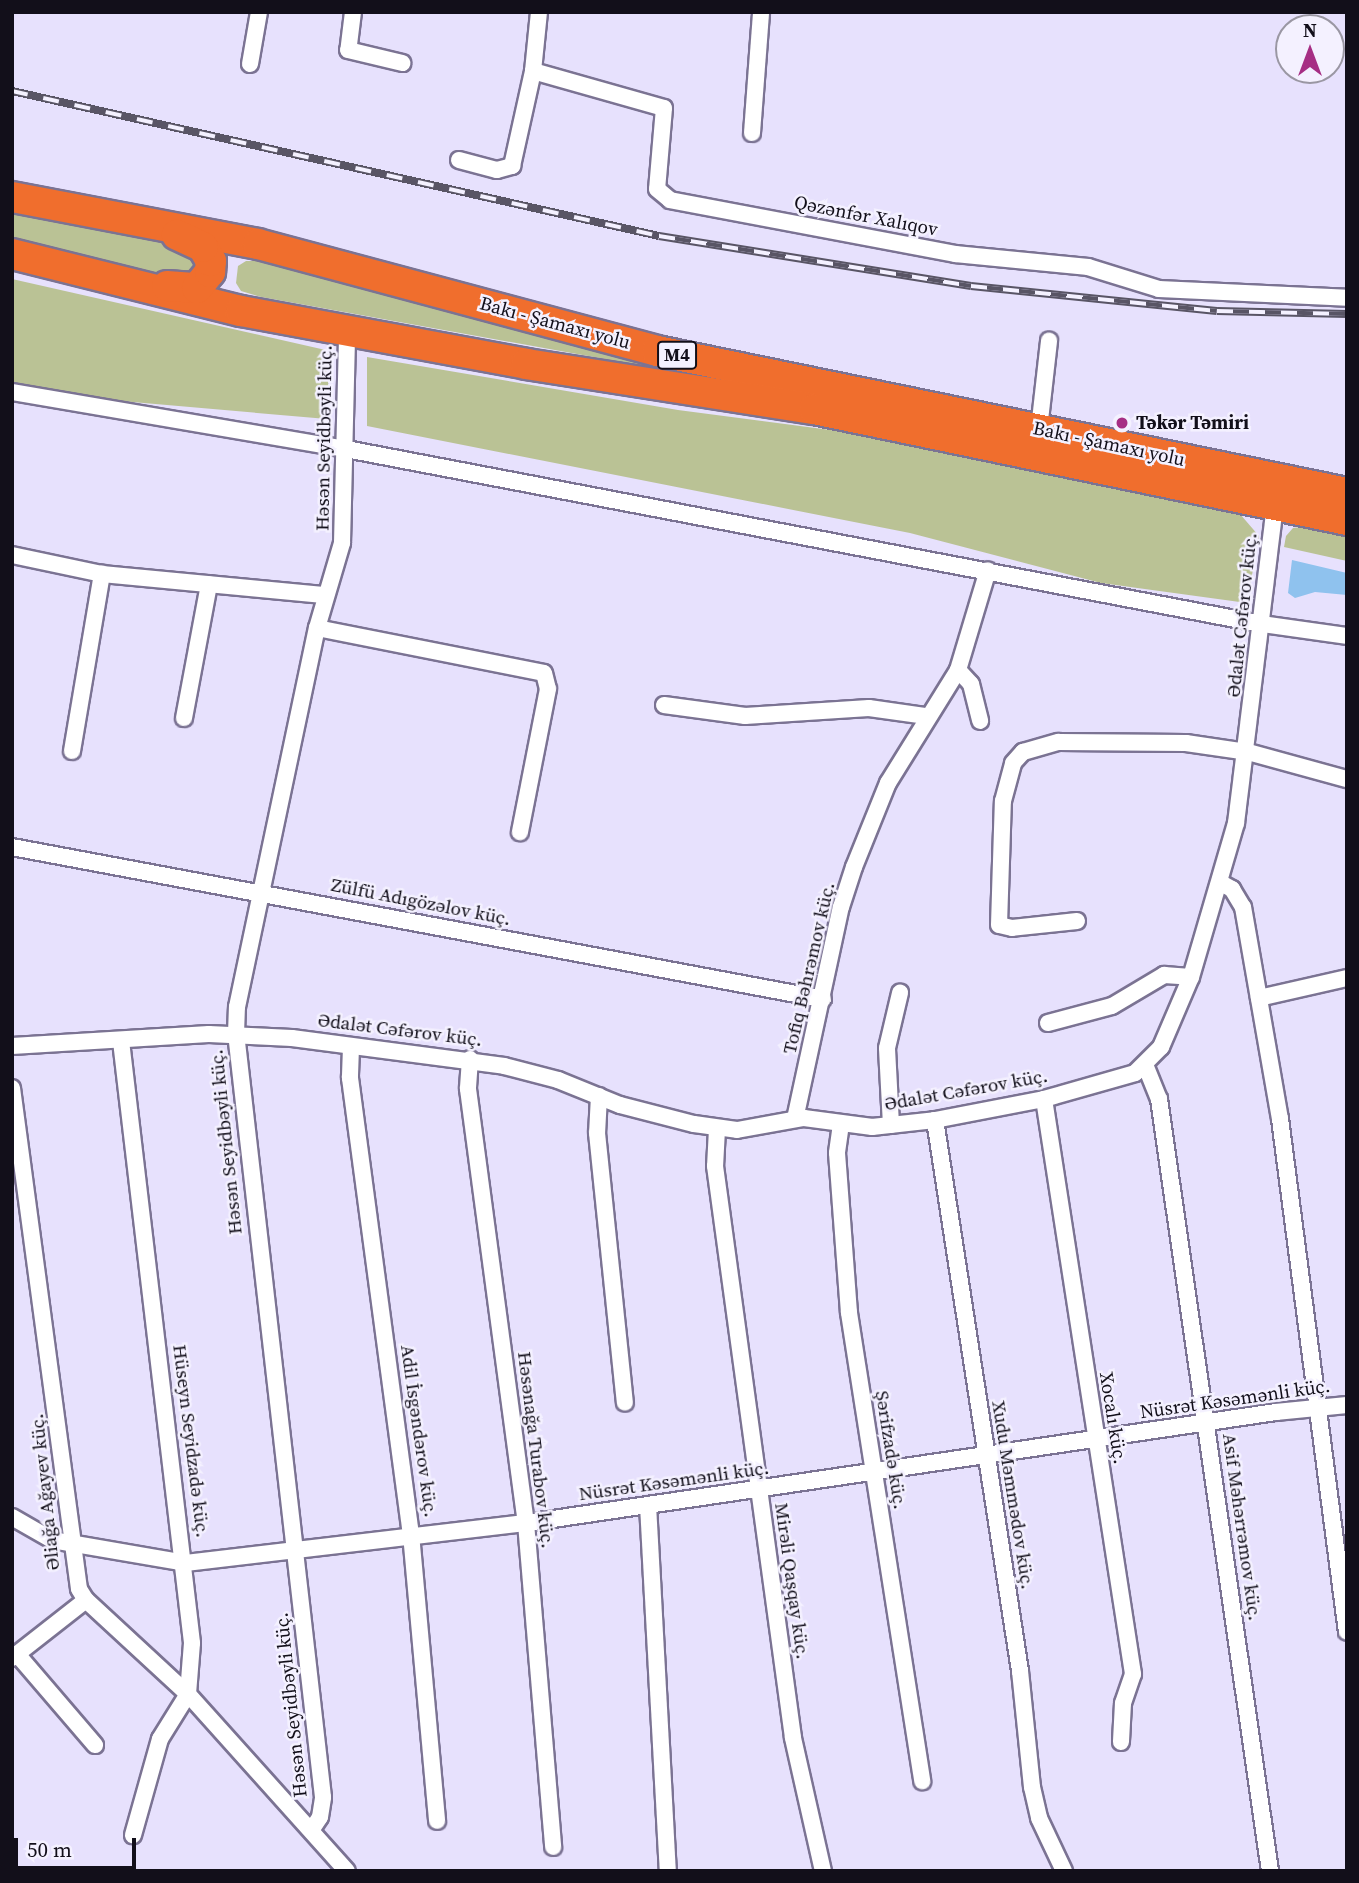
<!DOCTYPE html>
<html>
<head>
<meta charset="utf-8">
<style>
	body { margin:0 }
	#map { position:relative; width:1359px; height:1883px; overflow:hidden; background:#e7e1fd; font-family:"Source Serif 4",serif }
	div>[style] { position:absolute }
	.green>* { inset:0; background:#bac295 }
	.water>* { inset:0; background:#8fc2ee }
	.roads { filter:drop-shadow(2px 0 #7b7393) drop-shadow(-2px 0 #7b7393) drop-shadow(0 2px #7b7393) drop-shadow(0 -2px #7b7393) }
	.street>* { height:16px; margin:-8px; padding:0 8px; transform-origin:8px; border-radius:8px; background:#fff }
	.highway>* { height:30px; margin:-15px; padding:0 15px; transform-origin:15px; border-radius:15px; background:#f06e2d }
	.rail>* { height:8px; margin-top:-4px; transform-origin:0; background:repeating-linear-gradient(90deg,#f4f1ff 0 16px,#595565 0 32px); box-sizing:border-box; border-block:2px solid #595565 }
	.dots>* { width:19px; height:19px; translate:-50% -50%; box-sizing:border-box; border:4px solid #f4f1ff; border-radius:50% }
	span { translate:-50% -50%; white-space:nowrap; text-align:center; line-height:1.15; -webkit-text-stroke:5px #f4f1ff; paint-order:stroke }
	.shield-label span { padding:2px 5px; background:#f4f1ff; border:2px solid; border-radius:5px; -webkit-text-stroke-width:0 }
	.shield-label { font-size:18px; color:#120f1a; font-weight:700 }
	.street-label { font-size:19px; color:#120f1a }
	.poi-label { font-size:19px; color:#120f1a; font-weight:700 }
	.left { translate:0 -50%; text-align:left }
	.frame { position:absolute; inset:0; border:14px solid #120f1a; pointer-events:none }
	.north { position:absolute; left:1275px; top:14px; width:70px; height:70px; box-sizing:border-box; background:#f4f1ff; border:2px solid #9a97a3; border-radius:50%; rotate:0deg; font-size:19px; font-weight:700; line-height:28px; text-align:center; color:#120f1a }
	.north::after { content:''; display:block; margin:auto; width:24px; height:32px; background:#a62e84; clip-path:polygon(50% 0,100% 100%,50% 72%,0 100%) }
	.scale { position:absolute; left:14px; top:1838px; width:122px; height:32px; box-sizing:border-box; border:4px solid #120f1a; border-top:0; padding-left:9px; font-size:21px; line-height:24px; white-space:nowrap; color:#120f1a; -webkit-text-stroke:5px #f4f1ff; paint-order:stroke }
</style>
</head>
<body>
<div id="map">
	<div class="green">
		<i style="clip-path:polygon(12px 213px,181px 243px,195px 250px,197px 273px,169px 280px,12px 238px)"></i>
		<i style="clip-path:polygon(246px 261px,269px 261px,726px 381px,261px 297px,241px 291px,236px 283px,238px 266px)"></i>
		<i style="clip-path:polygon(12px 279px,330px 351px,327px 419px,75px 397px,12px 382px)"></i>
		<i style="clip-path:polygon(367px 357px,678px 410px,884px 437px,1240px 514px,1259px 536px,1247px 603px,1101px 583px,910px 533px,367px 426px)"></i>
		<i style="clip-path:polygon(1309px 526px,1347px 534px,1347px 561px,1284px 547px,1286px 536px,1293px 528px)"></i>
	</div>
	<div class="water">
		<i style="clip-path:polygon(1292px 560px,1347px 573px,1347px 595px,1315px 592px,1295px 598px,1288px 593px)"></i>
	</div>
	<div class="roads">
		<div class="street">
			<i style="left:353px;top:12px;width:38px;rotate:97deg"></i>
			<i style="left:348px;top:50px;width:56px;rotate:13.5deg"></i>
			<i style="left:539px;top:12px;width:59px;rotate:95.8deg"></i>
			<i style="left:533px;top:71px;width:136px;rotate:15.8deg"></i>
			<i style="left:664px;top:108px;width:81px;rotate:94.9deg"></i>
			<i style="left:657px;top:189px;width:17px;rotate:40deg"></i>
			<i style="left:670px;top:200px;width:290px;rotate:10.7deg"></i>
			<i style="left:955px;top:254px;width:134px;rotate:5.6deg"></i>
			<i style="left:1088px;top:267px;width:74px;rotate:17.2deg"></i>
			<i style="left:1159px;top:289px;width:188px;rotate:2.7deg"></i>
			<i style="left:250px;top:64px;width:53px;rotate:-80.2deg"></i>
			<i style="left:752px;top:133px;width:121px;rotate:-85.7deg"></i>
			<i style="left:459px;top:160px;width:39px;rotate:15deg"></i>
			<i style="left:497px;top:170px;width:16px;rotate:-15deg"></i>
			<i style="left:512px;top:166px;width:97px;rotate:-77.5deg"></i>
			<i style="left:12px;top:392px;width:339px;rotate:9.7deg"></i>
			<i style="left:346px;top:449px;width:933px;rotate:10.82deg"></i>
			<i style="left:1262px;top:624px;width:86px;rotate:8deg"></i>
			<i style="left:1039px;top:429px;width:89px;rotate:-83.5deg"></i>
			<i style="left:12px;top:555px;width:92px;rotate:11.9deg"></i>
			<i style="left:102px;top:574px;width:225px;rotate:5.4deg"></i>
			<i style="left:317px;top:628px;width:231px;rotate:11.2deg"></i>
			<i style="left:544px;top:673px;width:16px;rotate:76deg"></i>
			<i style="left:548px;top:689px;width:146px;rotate:101.1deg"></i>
			<i style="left:958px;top:670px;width:19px;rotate:47deg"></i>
			<i style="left:971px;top:684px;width:38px;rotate:76deg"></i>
			<i style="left:664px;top:705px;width:82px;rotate:7.7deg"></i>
			<i style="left:745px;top:716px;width:124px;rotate:-3.7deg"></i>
			<i style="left:869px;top:708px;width:58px;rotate:8deg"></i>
			<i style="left:184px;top:718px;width:136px;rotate:-79.4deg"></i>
			<i style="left:72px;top:751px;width:180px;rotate:-80.4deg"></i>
			<i style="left:12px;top:847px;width:825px;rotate:10.62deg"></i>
			<i style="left:1221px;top:883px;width:13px;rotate:29deg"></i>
			<i style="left:1232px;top:889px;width:21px;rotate:59deg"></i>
			<i style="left:1243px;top:907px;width:215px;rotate:80.1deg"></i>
			<i style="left:1280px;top:1119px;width:517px;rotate:82.56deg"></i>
			<i style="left:1077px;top:921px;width:65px;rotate:173.9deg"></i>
			<i style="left:1012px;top:928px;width:13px;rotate:-167deg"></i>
			<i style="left:999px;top:925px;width:124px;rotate:-88.2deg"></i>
			<i style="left:1003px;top:801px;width:39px;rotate:-75deg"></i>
			<i style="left:1013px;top:763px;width:15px;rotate:-48deg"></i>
			<i style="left:1023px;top:752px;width:37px;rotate:-16deg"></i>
			<i style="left:1059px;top:742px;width:127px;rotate:0.5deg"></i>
			<i style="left:1186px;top:743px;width:63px;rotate:8.3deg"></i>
			<i style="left:1248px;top:752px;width:103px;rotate:15.3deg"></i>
			<i style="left:1259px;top:998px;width:90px;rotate:-12.8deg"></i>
			<i style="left:1048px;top:1023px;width:66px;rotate:-14.9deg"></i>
			<i style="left:1112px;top:1006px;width:61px;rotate:-30.8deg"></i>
			<i style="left:1164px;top:975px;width:27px;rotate:4deg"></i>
			<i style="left:121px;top:1041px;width:606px;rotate:83.27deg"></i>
			<i style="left:192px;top:1643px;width:51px;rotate:94.5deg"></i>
			<i style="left:188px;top:1694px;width:53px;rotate:121.9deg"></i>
			<i style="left:160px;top:1739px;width:100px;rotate:105.7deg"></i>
			<i style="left:12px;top:1046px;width:197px;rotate:-3.5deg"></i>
			<i style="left:209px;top:1034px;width:83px;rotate:2.8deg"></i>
			<i style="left:292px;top:1038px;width:214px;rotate:7.5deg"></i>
			<i style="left:504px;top:1066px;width:56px;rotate:14.5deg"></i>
			<i style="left:558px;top:1080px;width:67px;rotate:22deg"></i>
			<i style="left:620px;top:1105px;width:76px;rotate:14.4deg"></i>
			<i style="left:694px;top:1124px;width:43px;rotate:7.9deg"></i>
			<i style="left:737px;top:1130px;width:68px;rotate:-10.2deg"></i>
			<i style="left:804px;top:1118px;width:69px;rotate:7.5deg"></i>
			<i style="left:872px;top:1127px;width:63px;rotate:-6.3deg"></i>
			<i style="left:935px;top:1120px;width:111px;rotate:-10.9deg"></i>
			<i style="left:1044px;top:1099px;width:95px;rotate:-15.9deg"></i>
			<i style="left:1135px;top:1073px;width:37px;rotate:-45deg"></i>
			<i style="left:1161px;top:1047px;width:76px;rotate:-66.8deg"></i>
			<i style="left:1191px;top:977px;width:160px;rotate:-73.7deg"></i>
			<i style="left:1236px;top:823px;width:320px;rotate:-83deg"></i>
			<i style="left:351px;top:1047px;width:31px;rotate:92deg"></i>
			<i style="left:350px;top:1078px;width:460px;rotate:82.4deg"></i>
			<i style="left:411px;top:1534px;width:288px;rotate:84.8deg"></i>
			<i style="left:470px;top:1059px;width:30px;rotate:94deg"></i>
			<i style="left:468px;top:1089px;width:438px;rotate:82.4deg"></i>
			<i style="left:526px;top:1523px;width:325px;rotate:85.2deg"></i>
			<i style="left:1146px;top:1067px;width:35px;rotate:68deg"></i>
			<i style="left:1159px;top:1099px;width:780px;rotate:81.82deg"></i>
			<i style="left:12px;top:1088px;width:505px;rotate:82.38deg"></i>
			<i style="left:79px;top:1589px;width:13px;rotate:58deg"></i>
			<i style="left:86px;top:1600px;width:139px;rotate:42.7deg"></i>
			<i style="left:188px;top:1694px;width:238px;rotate:48.1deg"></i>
			<i style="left:599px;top:1096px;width:37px;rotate:93deg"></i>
			<i style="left:597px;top:1133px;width:271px;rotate:84.1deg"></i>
			<i style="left:1044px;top:1099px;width:582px;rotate:81.2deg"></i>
			<i style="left:1133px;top:1674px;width:31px;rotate:109deg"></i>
			<i style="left:1123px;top:1703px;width:39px;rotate:93deg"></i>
			<i style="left:795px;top:1119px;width:217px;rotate:-77.8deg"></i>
			<i style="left:841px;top:907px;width:42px;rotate:-72deg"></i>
			<i style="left:854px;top:867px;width:91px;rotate:-68deg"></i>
			<i style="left:888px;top:783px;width:133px;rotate:-58.2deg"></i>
			<i style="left:958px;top:670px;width:104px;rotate:-73.3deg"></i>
			<i style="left:935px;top:1120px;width:558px;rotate:81.23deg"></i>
			<i style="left:1020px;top:1671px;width:117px;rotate:84.1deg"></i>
			<i style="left:1032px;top:1787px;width:32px;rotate:77deg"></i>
			<i style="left:1039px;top:1818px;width:59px;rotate:64.7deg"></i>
			<i style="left:841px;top:1124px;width:29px;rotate:98deg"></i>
			<i style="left:837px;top:1153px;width:160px;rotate:85.7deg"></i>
			<i style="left:849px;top:1313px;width:474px;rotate:81.1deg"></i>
			<i style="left:891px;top:1125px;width:77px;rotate:-93deg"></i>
			<i style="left:887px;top:1048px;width:57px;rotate:-76.7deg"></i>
			<i style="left:717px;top:1129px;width:37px;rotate:93deg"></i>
			<i style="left:715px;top:1166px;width:577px;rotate:82.23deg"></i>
			<i style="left:793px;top:1738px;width:136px;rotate:77.3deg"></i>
			<i style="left:648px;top:1505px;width:367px;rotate:86.9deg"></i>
			<i style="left:12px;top:1517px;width:46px;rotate:29.9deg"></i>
			<i style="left:52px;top:1540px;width:135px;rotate:9.8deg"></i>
			<i style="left:185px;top:1563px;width:343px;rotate:-6.7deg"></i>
			<i style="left:526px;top:1523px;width:758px;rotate:-8.42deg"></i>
			<i style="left:1276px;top:1412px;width:71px;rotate:-5.6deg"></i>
			<i style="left:17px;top:1654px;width:120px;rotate:49.4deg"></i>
			<i style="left:12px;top:1658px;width:94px;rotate:-38.1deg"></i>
			<i style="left:312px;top:1829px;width:14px;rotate:-56deg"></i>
			<i style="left:320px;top:1817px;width:20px;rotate:-81deg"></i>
			<i style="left:323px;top:1797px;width:768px;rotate:-96.5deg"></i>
			<i style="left:236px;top:1034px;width:27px;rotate:-88deg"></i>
			<i style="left:237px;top:1007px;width:387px;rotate:-78.1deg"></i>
			<i style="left:317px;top:628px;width:89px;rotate:-73.6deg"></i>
			<i style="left:342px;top:543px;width:212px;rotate:-88.6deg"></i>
		</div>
		<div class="highway">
			<i style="left:12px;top:197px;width:250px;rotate:10.8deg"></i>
			<i style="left:258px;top:244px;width:413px;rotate:15deg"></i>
			<i style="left:657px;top:351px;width:704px;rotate:11.63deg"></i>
			<i style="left:12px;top:254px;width:236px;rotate:14deg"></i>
			<i style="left:241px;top:311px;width:290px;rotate:10.5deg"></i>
			<i style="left:526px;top:364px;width:291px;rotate:8.9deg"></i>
			<i style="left:814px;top:409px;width:544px;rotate:11.76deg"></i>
			<i style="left:167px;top:286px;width:30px;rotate:4deg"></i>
			<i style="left:197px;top:288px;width:21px;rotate:-51deg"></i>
			<i style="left:210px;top:272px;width:11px;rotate:-85deg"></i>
			<i style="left:211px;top:261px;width:16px;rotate:-120deg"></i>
			<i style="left:203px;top:247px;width:29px;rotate:-155deg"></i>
		</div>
	</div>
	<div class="rail">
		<i style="left:12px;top:91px;width:663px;rotate:12.63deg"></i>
		<i style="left:659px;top:236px;width:316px;rotate:9.1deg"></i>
		<i style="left:971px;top:286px;width:247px;rotate:5.8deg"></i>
		<i style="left:1217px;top:311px;width:130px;rotate:1.3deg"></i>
	</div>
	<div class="dots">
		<i style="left:1122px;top:423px;background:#a62e84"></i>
	</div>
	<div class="shield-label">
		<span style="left:677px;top:355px">M4</span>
	</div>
	<div class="street-label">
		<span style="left:866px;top:216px;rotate:11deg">Qəzənfər Xalıqov</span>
		<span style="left:555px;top:323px;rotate:15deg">Bakı - Şamaxı yolu</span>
		<span style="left:324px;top:438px;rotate:-89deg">Həsən Seyidbəyli küç.</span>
		<span style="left:1109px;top:444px;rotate:12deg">Bakı - Şamaxı yolu</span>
		<span style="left:1242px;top:615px;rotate:-84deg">Ədalət Cəfərov küç.</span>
		<span style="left:421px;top:902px;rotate:11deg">Zülfü Adıgözəlov küç.</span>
		<span style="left:809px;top:968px;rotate:-77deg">Tofiq Bəhrəmov küç.</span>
		<span style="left:400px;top:1030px;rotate:7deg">Ədalət Cəfərov küç.</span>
		<span style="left:966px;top:1090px;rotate:-10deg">Ədalət Cəfərov küç.</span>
		<span style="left:226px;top:1142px;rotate:-96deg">Həsən Seyidbəyli küç.</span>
		<span style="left:1235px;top:1399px;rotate:-8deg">Nüsrət Kəsəmənli küç.</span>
		<span style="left:1113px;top:1418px;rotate:81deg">Xocalı küç.</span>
		<span style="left:419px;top:1431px;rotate:82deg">Adil İsgəndərov küç.</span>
		<span style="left:191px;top:1441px;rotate:83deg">Hüseyn Seyidzadə küç.</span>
		<span style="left:536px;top:1450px;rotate:83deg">Həsənağa Turabov küç.</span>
		<span style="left:891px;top:1450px;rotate:81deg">Şərifzadə küç.</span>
		<span style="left:674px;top:1481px;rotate:-8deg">Nüsrət Kəsəmənli küç.</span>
		<span style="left:45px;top:1492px;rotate:-96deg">Əliağa Ağayev küç.</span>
		<span style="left:1013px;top:1495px;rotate:81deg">Xudu Məmmədov küç.</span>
		<span style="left:1242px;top:1527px;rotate:82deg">Asif Məhərrəmov küç.</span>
		<span style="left:792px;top:1581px;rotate:82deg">Mirəli Qaşqay küç.</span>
		<span style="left:291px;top:1705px;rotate:-96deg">Həsən Seyidbəyli küç.</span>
	</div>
	<div class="poi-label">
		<span class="left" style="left:1136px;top:423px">Təkər Təmiri</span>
	</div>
	<div class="frame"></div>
	<div class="north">N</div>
	<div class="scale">50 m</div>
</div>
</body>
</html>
